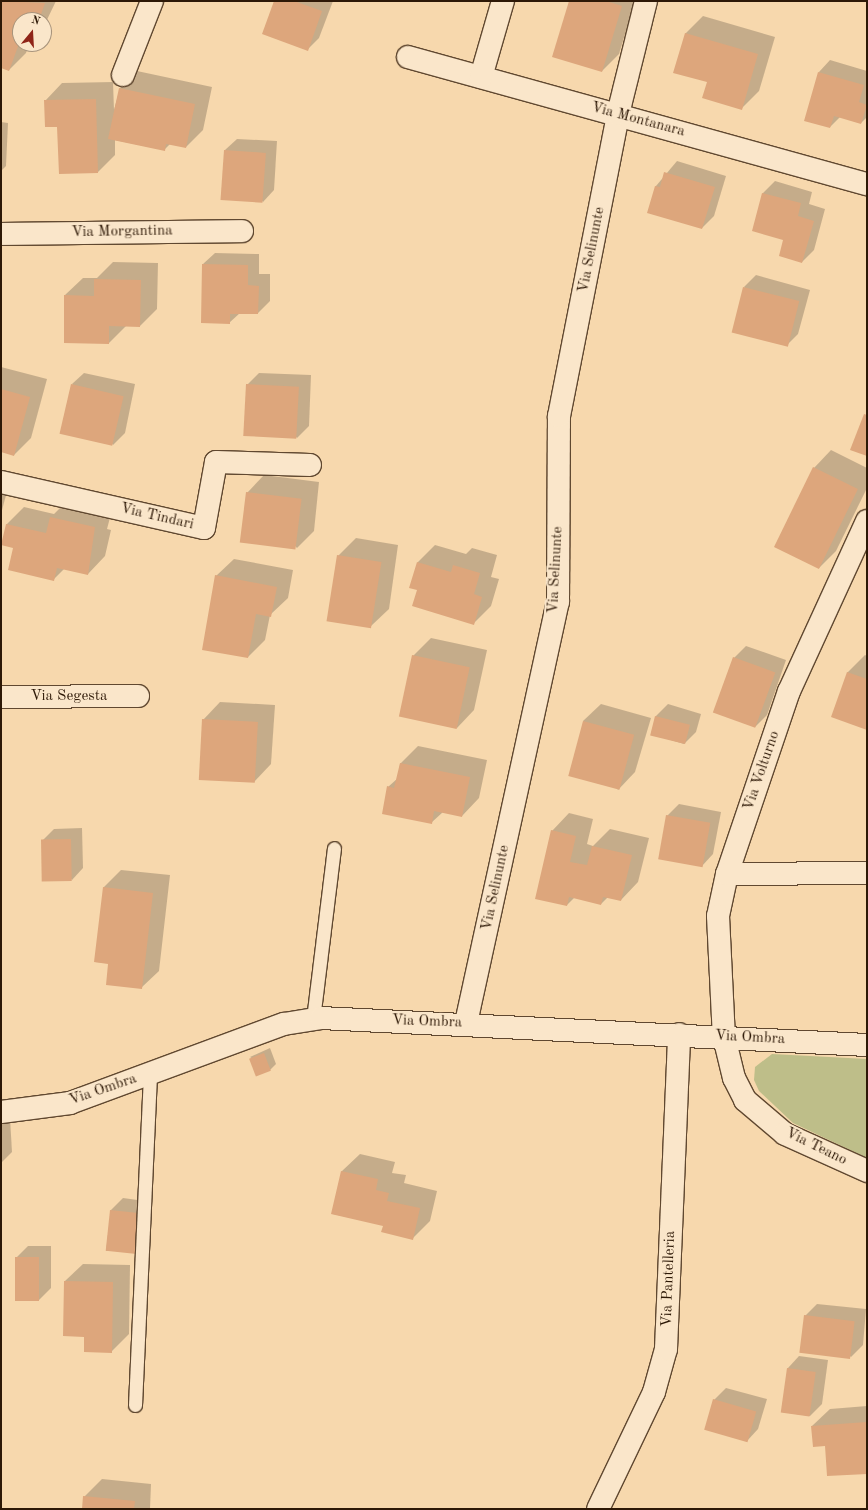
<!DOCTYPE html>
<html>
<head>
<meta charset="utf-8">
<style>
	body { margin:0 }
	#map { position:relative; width:868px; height:1510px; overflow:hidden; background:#f7d8ad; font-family:"Old Standard TT",serif }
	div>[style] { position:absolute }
	.green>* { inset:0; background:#bebe89 }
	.shadow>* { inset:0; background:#0003 }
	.building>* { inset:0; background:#dda67c; transform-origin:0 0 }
	.roads { filter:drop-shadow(1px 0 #604830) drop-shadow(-1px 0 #604830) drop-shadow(0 1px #604830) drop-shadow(0 -1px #604830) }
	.lane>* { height:13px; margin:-6.5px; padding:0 6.5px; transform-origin:6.5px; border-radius:6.5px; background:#fae6ca }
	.street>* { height:22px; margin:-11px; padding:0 11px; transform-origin:11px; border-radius:11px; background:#fae6ca }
	.secondary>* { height:22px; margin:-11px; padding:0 11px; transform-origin:11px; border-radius:11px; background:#fae6ca }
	span { translate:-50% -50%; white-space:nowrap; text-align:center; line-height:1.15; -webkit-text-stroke:4px #fae6ca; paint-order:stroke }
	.street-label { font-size:15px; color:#2d1806 }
	.frame { position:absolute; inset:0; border:2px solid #2d1806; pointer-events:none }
	.north { position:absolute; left:12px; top:12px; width:40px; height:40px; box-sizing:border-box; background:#fae6ca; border:1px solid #a8947c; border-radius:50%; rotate:18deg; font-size:11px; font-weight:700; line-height:16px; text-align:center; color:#2d1806 }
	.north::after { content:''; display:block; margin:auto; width:14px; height:18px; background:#8f2418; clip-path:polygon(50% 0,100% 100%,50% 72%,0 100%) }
</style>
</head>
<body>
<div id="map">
	<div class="green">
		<i style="clip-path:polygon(772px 1054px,867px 1059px,867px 1158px,793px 1123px,759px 1091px,754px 1080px,755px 1067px)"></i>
	</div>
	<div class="shadow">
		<i style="clip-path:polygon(1px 1px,56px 1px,44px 26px,44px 20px,20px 20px,20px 44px,29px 44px,26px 53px,9px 70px,1px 67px)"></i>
		<i style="clip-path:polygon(275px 1px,333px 1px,319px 38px,307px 50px)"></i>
		<i style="clip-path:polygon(570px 1px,635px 1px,619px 54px,602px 71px)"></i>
		<i style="clip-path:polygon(703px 16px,775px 37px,759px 91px,742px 108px,708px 82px,685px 34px)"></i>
		<i style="clip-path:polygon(830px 60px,867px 71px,867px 117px,861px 123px,840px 117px,830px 127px,819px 72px)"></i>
		<i style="clip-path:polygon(137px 71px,212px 87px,203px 130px,186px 147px,170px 144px,164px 150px,115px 140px,115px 155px,98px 172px,58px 126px,45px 101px,62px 83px,113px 82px,114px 110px,120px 88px)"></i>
		<i style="clip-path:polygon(1px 122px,8px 123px,6px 166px,1px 171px)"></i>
		<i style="clip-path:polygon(237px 139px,277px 141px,274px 190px,263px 202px,225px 150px)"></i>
		<i style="clip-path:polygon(677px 161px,726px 176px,714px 216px,702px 228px,648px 212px,656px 186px)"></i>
		<i style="clip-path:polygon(775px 181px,812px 192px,809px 204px,825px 209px,814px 250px,802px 262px,784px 239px,753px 230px,763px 193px)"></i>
		<i style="clip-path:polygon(215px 253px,259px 254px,259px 274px,270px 274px,270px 301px,258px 313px,240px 313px,229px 323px,203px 264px)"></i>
		<i style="clip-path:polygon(113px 262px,158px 263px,157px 309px,140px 326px,126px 326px,109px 343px,65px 295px,83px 278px,97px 278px)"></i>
		<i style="clip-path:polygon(756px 275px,810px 290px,798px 334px,786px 346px,744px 287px)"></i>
		<i style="clip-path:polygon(1px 367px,47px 379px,31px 438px,14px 455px,1px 451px)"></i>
		<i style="clip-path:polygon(84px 373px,135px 384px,125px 433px,113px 445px,72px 384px)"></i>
		<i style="clip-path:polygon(259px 373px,311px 375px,309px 426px,297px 438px,247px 385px)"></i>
		<i style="clip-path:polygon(831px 450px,867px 468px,867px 488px,836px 551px,819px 568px,814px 468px)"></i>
		<i style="clip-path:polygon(264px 475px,319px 482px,314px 531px,297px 548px,247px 493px)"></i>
		<i style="clip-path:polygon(1px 478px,10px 480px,1px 514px)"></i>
		<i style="clip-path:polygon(68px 500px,112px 510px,107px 529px,111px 530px,105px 556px,88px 574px,65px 568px,54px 579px,14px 547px,6px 525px,24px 507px,54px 514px)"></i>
		<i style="clip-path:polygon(356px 538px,398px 545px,389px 609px,371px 626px,338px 556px)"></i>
		<i style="clip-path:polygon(435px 545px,466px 554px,472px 548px,497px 555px,491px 577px,499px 579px,491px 606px,474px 623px,418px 589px,418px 562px)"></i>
		<i style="clip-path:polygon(234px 559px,293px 570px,288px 598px,270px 615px,265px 640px,248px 657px,216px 576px)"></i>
		<i style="clip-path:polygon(431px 638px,487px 650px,474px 710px,457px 728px,413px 656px)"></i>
		<i style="clip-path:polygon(746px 646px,786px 660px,767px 715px,755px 727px,734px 658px)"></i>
		<i style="clip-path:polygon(865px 655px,867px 656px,867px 728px,847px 673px)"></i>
		<i style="clip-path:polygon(220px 702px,275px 705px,271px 764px,254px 782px,203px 720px)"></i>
		<i style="clip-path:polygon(601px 704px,651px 718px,635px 772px,618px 790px,583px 721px)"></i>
		<i style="clip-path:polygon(668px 704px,701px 714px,696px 732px,684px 744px,651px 734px,656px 716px)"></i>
		<i style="clip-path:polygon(418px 746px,487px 760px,479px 798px,462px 816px,443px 812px,431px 823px,388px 787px,398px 778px,400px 764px)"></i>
		<i style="clip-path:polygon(679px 804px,721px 812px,713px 854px,702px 866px,667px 816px)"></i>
		<i style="clip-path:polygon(569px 813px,593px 819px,587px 844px,593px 846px,610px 829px,649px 838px,638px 882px,621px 900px,608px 897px,601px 904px,575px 897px,567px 905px,552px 831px)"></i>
		<i style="clip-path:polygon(82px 828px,83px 868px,72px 880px,42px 841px,54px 829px)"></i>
		<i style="clip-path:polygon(121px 870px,170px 875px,159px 971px,141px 988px,109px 963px,95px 962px,104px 887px)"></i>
		<i style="clip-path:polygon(270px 1048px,276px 1064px,270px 1070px,250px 1057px)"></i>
		<i style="clip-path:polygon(1px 1118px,10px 1118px,12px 1152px,1px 1163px)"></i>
		<i style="clip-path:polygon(360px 1154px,395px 1162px,392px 1173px,406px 1175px,404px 1183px,437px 1191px,430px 1221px,413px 1238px,384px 1225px,333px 1214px,342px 1171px)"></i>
		<i style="clip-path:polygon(123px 1198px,152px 1202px,148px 1242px,106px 1251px,111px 1210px)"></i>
		<i style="clip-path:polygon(28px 1246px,51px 1246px,51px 1288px,39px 1300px,16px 1258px)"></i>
		<i style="clip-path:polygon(83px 1264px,130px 1265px,129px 1334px,111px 1352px,85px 1336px,65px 1281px)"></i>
		<i style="clip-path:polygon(817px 1304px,866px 1309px,863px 1345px,851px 1357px,805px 1316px)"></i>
		<i style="clip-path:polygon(799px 1356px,828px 1360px,822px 1404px,810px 1416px,782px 1412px,788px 1368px)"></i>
		<i style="clip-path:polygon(726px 1388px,767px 1399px,758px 1429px,747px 1441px,714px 1400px)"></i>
		<i style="clip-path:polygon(867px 1406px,867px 1473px,826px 1445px,812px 1426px,830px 1409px)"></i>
		<i style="clip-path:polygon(102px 1479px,151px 1484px,150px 1509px,83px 1509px,84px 1497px)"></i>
	</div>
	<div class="building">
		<i style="clip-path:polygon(1px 1px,45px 3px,39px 20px,20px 20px,20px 41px,9px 71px,1px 68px)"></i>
		<i style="clip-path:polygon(274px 1px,294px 1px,322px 11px,308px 51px,262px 34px)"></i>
		<i style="clip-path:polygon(569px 1px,606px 1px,622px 6px,602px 72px,552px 57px)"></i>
		<i style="clip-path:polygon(685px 33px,758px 54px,742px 110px,702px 98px,707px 82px,673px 73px)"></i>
		<i style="clip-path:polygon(818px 72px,864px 85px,859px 102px,867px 105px,861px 124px,834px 116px,830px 128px,804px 121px)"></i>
		<i style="clip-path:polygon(119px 88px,195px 104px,186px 148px,166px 144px,165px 151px,108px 139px)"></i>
		<i style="clip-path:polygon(96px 99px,98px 173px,59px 174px,57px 127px,45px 127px,44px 100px)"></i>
		<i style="left:224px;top:150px;width:42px;height:50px;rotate:4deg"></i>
		<i style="clip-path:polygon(664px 172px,715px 187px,702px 229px,647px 213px,655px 186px,660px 187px)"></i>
		<i style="clip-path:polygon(762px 193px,801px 203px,798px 216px,814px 221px,802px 263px,779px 256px,783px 240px,752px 231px)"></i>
		<i style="clip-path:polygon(202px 264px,248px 265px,248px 285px,259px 286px,258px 314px,230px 314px,230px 324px,201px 323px)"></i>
		<i style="clip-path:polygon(94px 279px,141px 280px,140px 327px,109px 326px,109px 344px,64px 343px,64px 295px,94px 296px)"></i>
		<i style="left:743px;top:287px;width:58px;height:47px;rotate:14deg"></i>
		<i style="left:71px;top:384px;width:54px;height:51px;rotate:13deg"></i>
		<i style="left:246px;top:384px;width:53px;height:52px;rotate:3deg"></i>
		<i style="clip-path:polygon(1px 389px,30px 397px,14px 456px,1px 452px)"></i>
		<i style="clip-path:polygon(864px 414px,867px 415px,867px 456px,850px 450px)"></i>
		<i style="left:813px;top:467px;width:50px;height:89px;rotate:26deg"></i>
		<i style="left:246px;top:492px;width:56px;height:51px;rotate:7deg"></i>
		<i style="clip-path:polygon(50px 517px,95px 527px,88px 575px,57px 568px,54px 581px,8px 570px,13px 548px,1px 545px,6px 524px,46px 533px)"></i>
		<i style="left:337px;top:555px;width:45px;height:67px;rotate:9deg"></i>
		<i style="clip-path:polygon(417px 562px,451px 572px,453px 565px,480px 573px,474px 594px,482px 597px,474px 625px,412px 606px,417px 590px,409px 588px)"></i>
		<i style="clip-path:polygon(215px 575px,277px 587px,271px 617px,256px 614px,248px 658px,202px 650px)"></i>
		<i style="left:412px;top:655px;width:59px;height:63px;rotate:12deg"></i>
		<i style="left:733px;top:657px;width:45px;height:59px;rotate:20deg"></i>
		<i style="clip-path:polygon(847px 672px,867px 679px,867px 730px,831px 717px)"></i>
		<i style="left:655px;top:716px;width:36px;height:20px;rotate:14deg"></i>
		<i style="left:202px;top:719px;width:56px;height:61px;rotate:3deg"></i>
		<i style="left:583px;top:721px;width:53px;height:57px;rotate:15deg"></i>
		<i style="clip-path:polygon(400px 763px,470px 777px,462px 817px,434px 811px,432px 824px,382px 814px,387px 786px,394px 788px)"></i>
		<i style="left:666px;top:815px;width:45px;height:45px;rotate:10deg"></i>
		<i style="clip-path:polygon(551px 830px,576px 836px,570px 862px,587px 865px,592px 846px,632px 855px,621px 901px,603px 897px,601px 905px,569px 897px,567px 906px,535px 899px)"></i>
		<i style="left:71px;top:839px;width:42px;height:30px;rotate:89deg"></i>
		<i style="clip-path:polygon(103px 887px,153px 893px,142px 989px,106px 985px,108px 964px,94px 962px)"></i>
		<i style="left:264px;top:1053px;width:19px;height:16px;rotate:69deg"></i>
		<i style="clip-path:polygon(341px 1171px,378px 1179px,376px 1190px,389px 1193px,387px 1201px,420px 1208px,413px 1240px,381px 1232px,383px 1226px,331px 1214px)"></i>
		<i style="left:110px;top:1210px;width:31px;height:41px;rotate:6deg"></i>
		<i style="left:15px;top:1257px;width:24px;height:44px"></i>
		<i style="clip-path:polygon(64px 1281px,113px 1282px,112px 1353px,84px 1352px,84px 1337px,63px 1336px)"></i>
		<i style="left:804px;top:1315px;width:51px;height:38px;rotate:7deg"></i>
		<i style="left:787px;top:1368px;width:29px;height:45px;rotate:8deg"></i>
		<i style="left:713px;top:1399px;width:45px;height:32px;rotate:16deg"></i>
		<i style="clip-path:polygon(867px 1422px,867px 1474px,827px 1476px,825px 1446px,813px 1447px,811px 1426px)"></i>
		<i style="clip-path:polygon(83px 1496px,135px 1501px,134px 1509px,82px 1509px)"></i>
	</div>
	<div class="roads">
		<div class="lane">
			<i style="left:313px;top:1019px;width:172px;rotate:-83deg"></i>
			<i style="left:135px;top:1405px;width:331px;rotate:-87.4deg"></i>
		</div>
		<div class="street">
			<i style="left:408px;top:57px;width:476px;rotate:15.5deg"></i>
			<i style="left:123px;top:75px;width:79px;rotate:-68.6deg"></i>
			<i style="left:481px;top:77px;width:79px;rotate:-73.9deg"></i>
			<i style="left:1px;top:234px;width:241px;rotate:-0.7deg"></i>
			<i style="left:1px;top:482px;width:208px;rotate:12.8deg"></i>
			<i style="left:204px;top:528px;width:67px;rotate:-79.7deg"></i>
			<i style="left:216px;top:462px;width:94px;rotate:1.8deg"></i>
			<i style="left:867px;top:521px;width:187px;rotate:114.6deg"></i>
			<i style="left:789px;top:691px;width:193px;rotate:108.7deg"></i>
			<i style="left:727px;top:874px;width:43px;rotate:102.1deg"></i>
			<i style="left:718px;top:916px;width:121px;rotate:87.2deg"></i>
			<i style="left:724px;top:1037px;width:42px;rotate:76.3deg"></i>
			<i style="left:734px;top:1078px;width:25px;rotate:63deg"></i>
			<i style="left:745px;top:1100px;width:52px;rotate:40.4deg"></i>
			<i style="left:785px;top:1134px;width:90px;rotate:24.3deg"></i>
			<i style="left:1px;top:697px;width:137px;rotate:-0.4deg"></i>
			<i style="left:727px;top:874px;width:140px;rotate:-0.4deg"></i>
			<i style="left:466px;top:1023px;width:431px;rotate:-77.7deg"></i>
			<i style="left:558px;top:602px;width:186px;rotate:-89.7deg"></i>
			<i style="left:559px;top:416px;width:308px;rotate:-78.9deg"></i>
			<i style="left:618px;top:114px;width:116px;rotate:-76.1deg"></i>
			<i style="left:598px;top:1509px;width:130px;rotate:-64.4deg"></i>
			<i style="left:654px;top:1392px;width:45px;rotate:-74.4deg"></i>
			<i style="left:666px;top:1349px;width:315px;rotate:-87.6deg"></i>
		</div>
		<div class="secondary">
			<i style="left:1px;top:1112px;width:70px;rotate:-7.4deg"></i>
			<i style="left:70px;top:1103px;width:228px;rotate:-20.3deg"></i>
			<i style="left:284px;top:1024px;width:37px;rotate:-9deg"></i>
			<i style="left:321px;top:1018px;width:547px;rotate:2.83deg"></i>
		</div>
	</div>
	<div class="street-label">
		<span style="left:638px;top:120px;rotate:15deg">Via Montanara</span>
		<span style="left:122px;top:232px;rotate:-1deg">Via Morgantina</span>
		<span style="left:592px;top:250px;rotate:-79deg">Via Selinunte</span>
		<span style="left:157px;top:517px;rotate:13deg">Via Tindari</span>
		<span style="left:556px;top:570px;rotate:-87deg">Via Selinunte</span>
		<span style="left:69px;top:697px">Via Segesta</span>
		<span style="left:762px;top:771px;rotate:-71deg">Via Volturno</span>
		<span style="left:496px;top:888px;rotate:-78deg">Via Selinunte</span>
		<span style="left:427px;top:1022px;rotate:2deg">Via Ombra</span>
		<span style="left:750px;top:1038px;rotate:3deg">Via Ombra</span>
		<span style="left:103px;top:1090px;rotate:-19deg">Via Ombra</span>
		<span style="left:816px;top:1147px;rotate:26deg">Via Teano</span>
		<span style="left:669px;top:1279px;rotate:-88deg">Via Pantelleria</span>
	</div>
	<div class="frame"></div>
	<div class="north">N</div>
</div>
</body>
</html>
